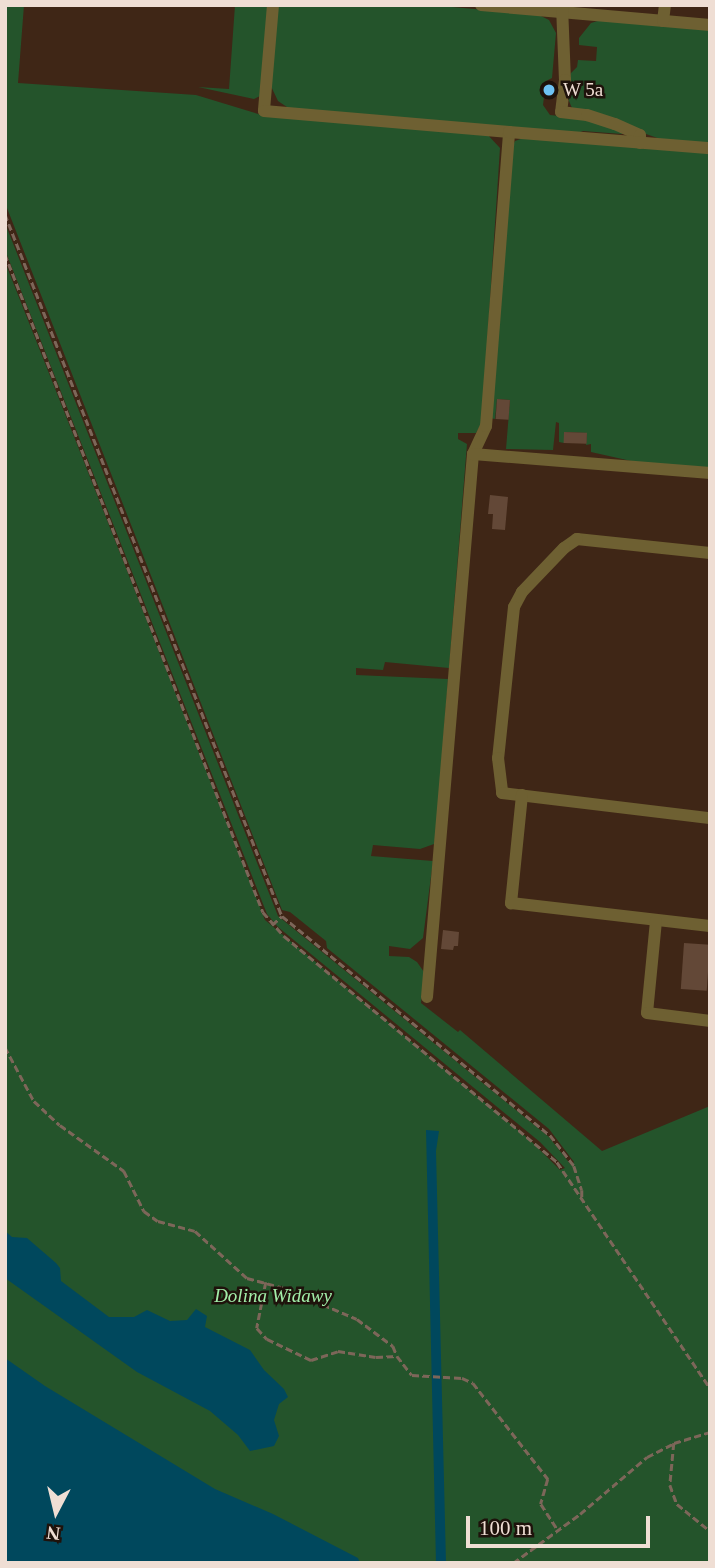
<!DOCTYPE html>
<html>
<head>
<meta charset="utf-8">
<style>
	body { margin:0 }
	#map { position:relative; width:715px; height:1568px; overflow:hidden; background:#3f2616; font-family:"Times New Roman",serif }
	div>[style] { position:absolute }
	.green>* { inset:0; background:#24542b }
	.water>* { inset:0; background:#00485d }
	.building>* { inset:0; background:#634837; transform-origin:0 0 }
	.path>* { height:2.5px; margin-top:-1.25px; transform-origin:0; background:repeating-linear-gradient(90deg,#7d6659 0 7px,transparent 0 10.5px) }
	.minor>* { height:12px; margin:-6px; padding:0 6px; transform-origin:6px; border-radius:6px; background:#6e6032 }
	.dots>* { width:19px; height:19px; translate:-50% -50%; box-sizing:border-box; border:4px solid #1e120b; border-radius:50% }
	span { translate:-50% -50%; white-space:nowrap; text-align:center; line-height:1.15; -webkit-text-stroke:5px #1e120b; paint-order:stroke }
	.poi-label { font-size:19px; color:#efded4 }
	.left { translate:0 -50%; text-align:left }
	.park-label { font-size:19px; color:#a2eea9; font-style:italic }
	.frame { position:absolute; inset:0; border:7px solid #efded4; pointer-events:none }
	.north { position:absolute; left:21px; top:1477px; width:70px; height:70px; -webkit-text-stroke:5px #1e120b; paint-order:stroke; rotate:187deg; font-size:19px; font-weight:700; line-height:28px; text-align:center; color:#efded4 }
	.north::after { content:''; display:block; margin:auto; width:24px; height:32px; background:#efded4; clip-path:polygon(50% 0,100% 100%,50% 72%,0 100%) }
	.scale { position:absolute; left:466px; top:1516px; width:184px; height:32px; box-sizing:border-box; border:4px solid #efded4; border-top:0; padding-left:9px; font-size:21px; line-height:24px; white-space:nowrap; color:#efded4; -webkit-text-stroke:5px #1e120b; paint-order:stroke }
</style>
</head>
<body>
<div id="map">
	<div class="green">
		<i style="clip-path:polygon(5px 5px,24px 5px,18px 83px,196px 95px,265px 116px,486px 133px,500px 148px,482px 422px,476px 433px,458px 433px,458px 439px,467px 444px,449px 668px,385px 662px,383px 670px,356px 668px,356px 675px,448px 679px,436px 835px,434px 844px,420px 849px,373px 845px,371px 856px,433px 861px,423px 938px,410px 949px,389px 946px,389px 956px,409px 957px,417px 962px,424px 972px,421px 1003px,458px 1032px,460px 1030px,602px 1151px,710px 1106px,710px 1563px,5px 1563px,5px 262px,265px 920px,530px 1140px,560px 1170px,565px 1168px,540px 1142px,278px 927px,267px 914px,5px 250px,5px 223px,278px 916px,549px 1137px,571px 1165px,574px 1162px,549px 1129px,327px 948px,326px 941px,290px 912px,282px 910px,5px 203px)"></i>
		<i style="clip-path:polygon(235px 5px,268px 5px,260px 96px,254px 99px,198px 87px,229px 89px)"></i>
		<i style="clip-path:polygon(276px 5px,430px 5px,539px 15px,549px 20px,556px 33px,552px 78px,546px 81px,543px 105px,550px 115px,587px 119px,623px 131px,622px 134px,583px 131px,575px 134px,293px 111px,278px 101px,269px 82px)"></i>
		<i style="clip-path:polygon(601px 20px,710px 29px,710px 145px,666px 141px,572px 108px,566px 94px,571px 73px,577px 67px,578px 60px,596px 61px,597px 47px,579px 45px,579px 38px,591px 23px)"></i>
		<i style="clip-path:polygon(529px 136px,710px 152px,710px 469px,640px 463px,591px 452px,591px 444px,586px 445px,587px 433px,565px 432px,564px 443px,559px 442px,559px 423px,556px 422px,553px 450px,506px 449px,510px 400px,497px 399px,495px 419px,490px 418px,511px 149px,515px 141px)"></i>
	</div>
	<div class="water">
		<i style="clip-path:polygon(426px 1130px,439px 1131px,436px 1151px,446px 1563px,436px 1563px)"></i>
		<i style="clip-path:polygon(5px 1231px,12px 1237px,27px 1238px,56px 1263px,60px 1268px,61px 1281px,109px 1317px,134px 1317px,147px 1310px,170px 1321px,187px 1320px,196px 1309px,207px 1316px,205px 1327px,250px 1350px,264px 1370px,284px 1389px,288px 1397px,279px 1404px,274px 1420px,279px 1436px,274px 1446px,250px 1451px,238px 1435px,210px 1411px,137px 1372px,5px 1278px)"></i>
		<i style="clip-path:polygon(5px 1358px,45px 1386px,215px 1489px,273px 1514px,358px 1558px,360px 1563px,5px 1563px)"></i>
	</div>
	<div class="building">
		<i style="left:497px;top:399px;width:13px;height:20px;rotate:4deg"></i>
		<i style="left:564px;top:432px;width:23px;height:11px;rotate:2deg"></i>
		<i style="clip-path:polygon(490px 495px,508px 497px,505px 530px,492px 529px,493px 514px,488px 514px)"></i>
		<i style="clip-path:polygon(443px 930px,459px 932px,458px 946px,454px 946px,453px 950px,441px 949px)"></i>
		<i style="left:684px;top:943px;width:26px;height:46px;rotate:4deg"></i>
	</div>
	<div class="path">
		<i style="left:5px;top:214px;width:755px;rotate:68.47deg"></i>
		<i style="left:282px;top:916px;width:346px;rotate:39.3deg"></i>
		<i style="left:550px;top:1135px;width:39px;rotate:52deg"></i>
		<i style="left:574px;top:1166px;width:25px;rotate:72deg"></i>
		<i style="left:582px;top:1190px;width:9px;rotate:90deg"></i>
		<i style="left:5px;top:254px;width:707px;rotate:68.59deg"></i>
		<i style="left:263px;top:912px;width:32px;rotate:49deg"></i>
		<i style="left:284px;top:936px;width:354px;rotate:39.6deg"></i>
		<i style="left:557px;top:1162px;width:273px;rotate:55.9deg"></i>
		<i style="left:272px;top:925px;width:13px;rotate:-42deg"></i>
		<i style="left:5px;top:1047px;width:61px;rotate:61.8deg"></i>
		<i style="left:34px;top:1101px;width:35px;rotate:43deg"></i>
		<i style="left:60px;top:1125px;width:79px;rotate:35.7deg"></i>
		<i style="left:124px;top:1171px;width:45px;rotate:63.4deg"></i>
		<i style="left:144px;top:1211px;width:17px;rotate:36deg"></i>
		<i style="left:158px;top:1221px;width:38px;rotate:15deg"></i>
		<i style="left:195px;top:1231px;width:70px;rotate:42.1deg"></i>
		<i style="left:247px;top:1278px;width:38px;rotate:15deg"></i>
		<i style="left:284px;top:1288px;width:79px;rotate:23deg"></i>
		<i style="left:357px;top:1319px;width:45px;rotate:36.9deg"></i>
		<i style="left:393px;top:1346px;width:11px;rotate:68deg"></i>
		<i style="left:397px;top:1356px;width:24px;rotate:52deg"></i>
		<i style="left:412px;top:1375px;width:50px;rotate:3.4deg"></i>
		<i style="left:462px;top:1378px;width:12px;rotate:24deg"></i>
		<i style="left:473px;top:1383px;width:122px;rotate:52deg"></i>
		<i style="left:548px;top:1479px;width:26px;rotate:106deg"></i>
		<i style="left:541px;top:1504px;width:31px;rotate:57deg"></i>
		<i style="left:266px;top:1282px;width:47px;rotate:101.1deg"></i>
		<i style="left:257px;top:1328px;width:15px;rotate:48deg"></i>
		<i style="left:267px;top:1339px;width:49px;rotate:25.5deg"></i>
		<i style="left:311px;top:1360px;width:28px;rotate:-18deg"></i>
		<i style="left:338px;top:1351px;width:38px;rotate:9deg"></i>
		<i style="left:376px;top:1357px;width:21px;rotate:-3deg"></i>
		<i style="left:674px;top:1443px;width:42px;rotate:95.4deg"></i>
		<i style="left:670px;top:1485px;width:20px;rotate:70deg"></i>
		<i style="left:677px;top:1504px;width:43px;rotate:39.3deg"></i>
		<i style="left:513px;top:1563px;width:83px;rotate:-36.2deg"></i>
		<i style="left:580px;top:1514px;width:88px;rotate:-40.4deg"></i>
		<i style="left:647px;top:1457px;width:30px;rotate:-27deg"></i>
		<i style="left:674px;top:1443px;width:38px;rotate:-17deg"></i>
	</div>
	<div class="minor">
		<i style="left:273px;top:5px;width:106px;rotate:94.9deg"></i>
		<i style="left:264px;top:111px;width:246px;rotate:4.9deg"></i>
		<i style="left:481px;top:5px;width:230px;rotate:5deg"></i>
		<i style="left:562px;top:6px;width:74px;rotate:87.7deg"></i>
		<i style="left:565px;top:80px;width:32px;rotate:97deg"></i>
		<i style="left:561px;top:112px;width:26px;rotate:7deg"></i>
		<i style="left:587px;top:115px;width:29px;rotate:18deg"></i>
		<i style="left:615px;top:124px;width:27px;rotate:24deg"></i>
		<i style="left:640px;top:135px;width:8px;rotate:90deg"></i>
		<i style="left:663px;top:21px;width:16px;rotate:-83deg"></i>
		<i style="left:473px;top:454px;width:31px;rotate:-65deg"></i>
		<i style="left:486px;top:426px;width:295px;rotate:-85.5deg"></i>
		<i style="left:509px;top:132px;width:202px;rotate:4.6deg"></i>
		<i style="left:710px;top:553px;width:134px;rotate:-174deg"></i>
		<i style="left:577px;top:539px;width:16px;rotate:145deg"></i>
		<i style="left:564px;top:548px;width:61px;rotate:133.7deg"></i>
		<i style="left:522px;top:592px;width:17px;rotate:118deg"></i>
		<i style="left:514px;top:607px;width:152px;rotate:96deg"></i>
		<i style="left:498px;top:758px;width:35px;rotate:83deg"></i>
		<i style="left:502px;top:793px;width:209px;rotate:6.9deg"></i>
		<i style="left:522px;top:795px;width:109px;rotate:95.8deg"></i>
		<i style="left:511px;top:903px;width:200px;rotate:6.6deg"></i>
		<i style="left:656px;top:921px;width:92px;rotate:95.6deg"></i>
		<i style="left:647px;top:1013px;width:64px;rotate:7.2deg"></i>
		<i style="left:427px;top:997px;width:545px;rotate:-85.16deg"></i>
		<i style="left:473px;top:454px;width:238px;rotate:4.6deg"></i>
	</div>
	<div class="dots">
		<i style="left:549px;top:90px;background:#6ec2f3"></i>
	</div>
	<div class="poi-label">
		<span class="left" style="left:563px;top:90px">W 5a</span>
	</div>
	<div class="park-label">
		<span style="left:273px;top:1296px">Dolina Widawy</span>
	</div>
	<div class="frame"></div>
	<div class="north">N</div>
	<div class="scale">100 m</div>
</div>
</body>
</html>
